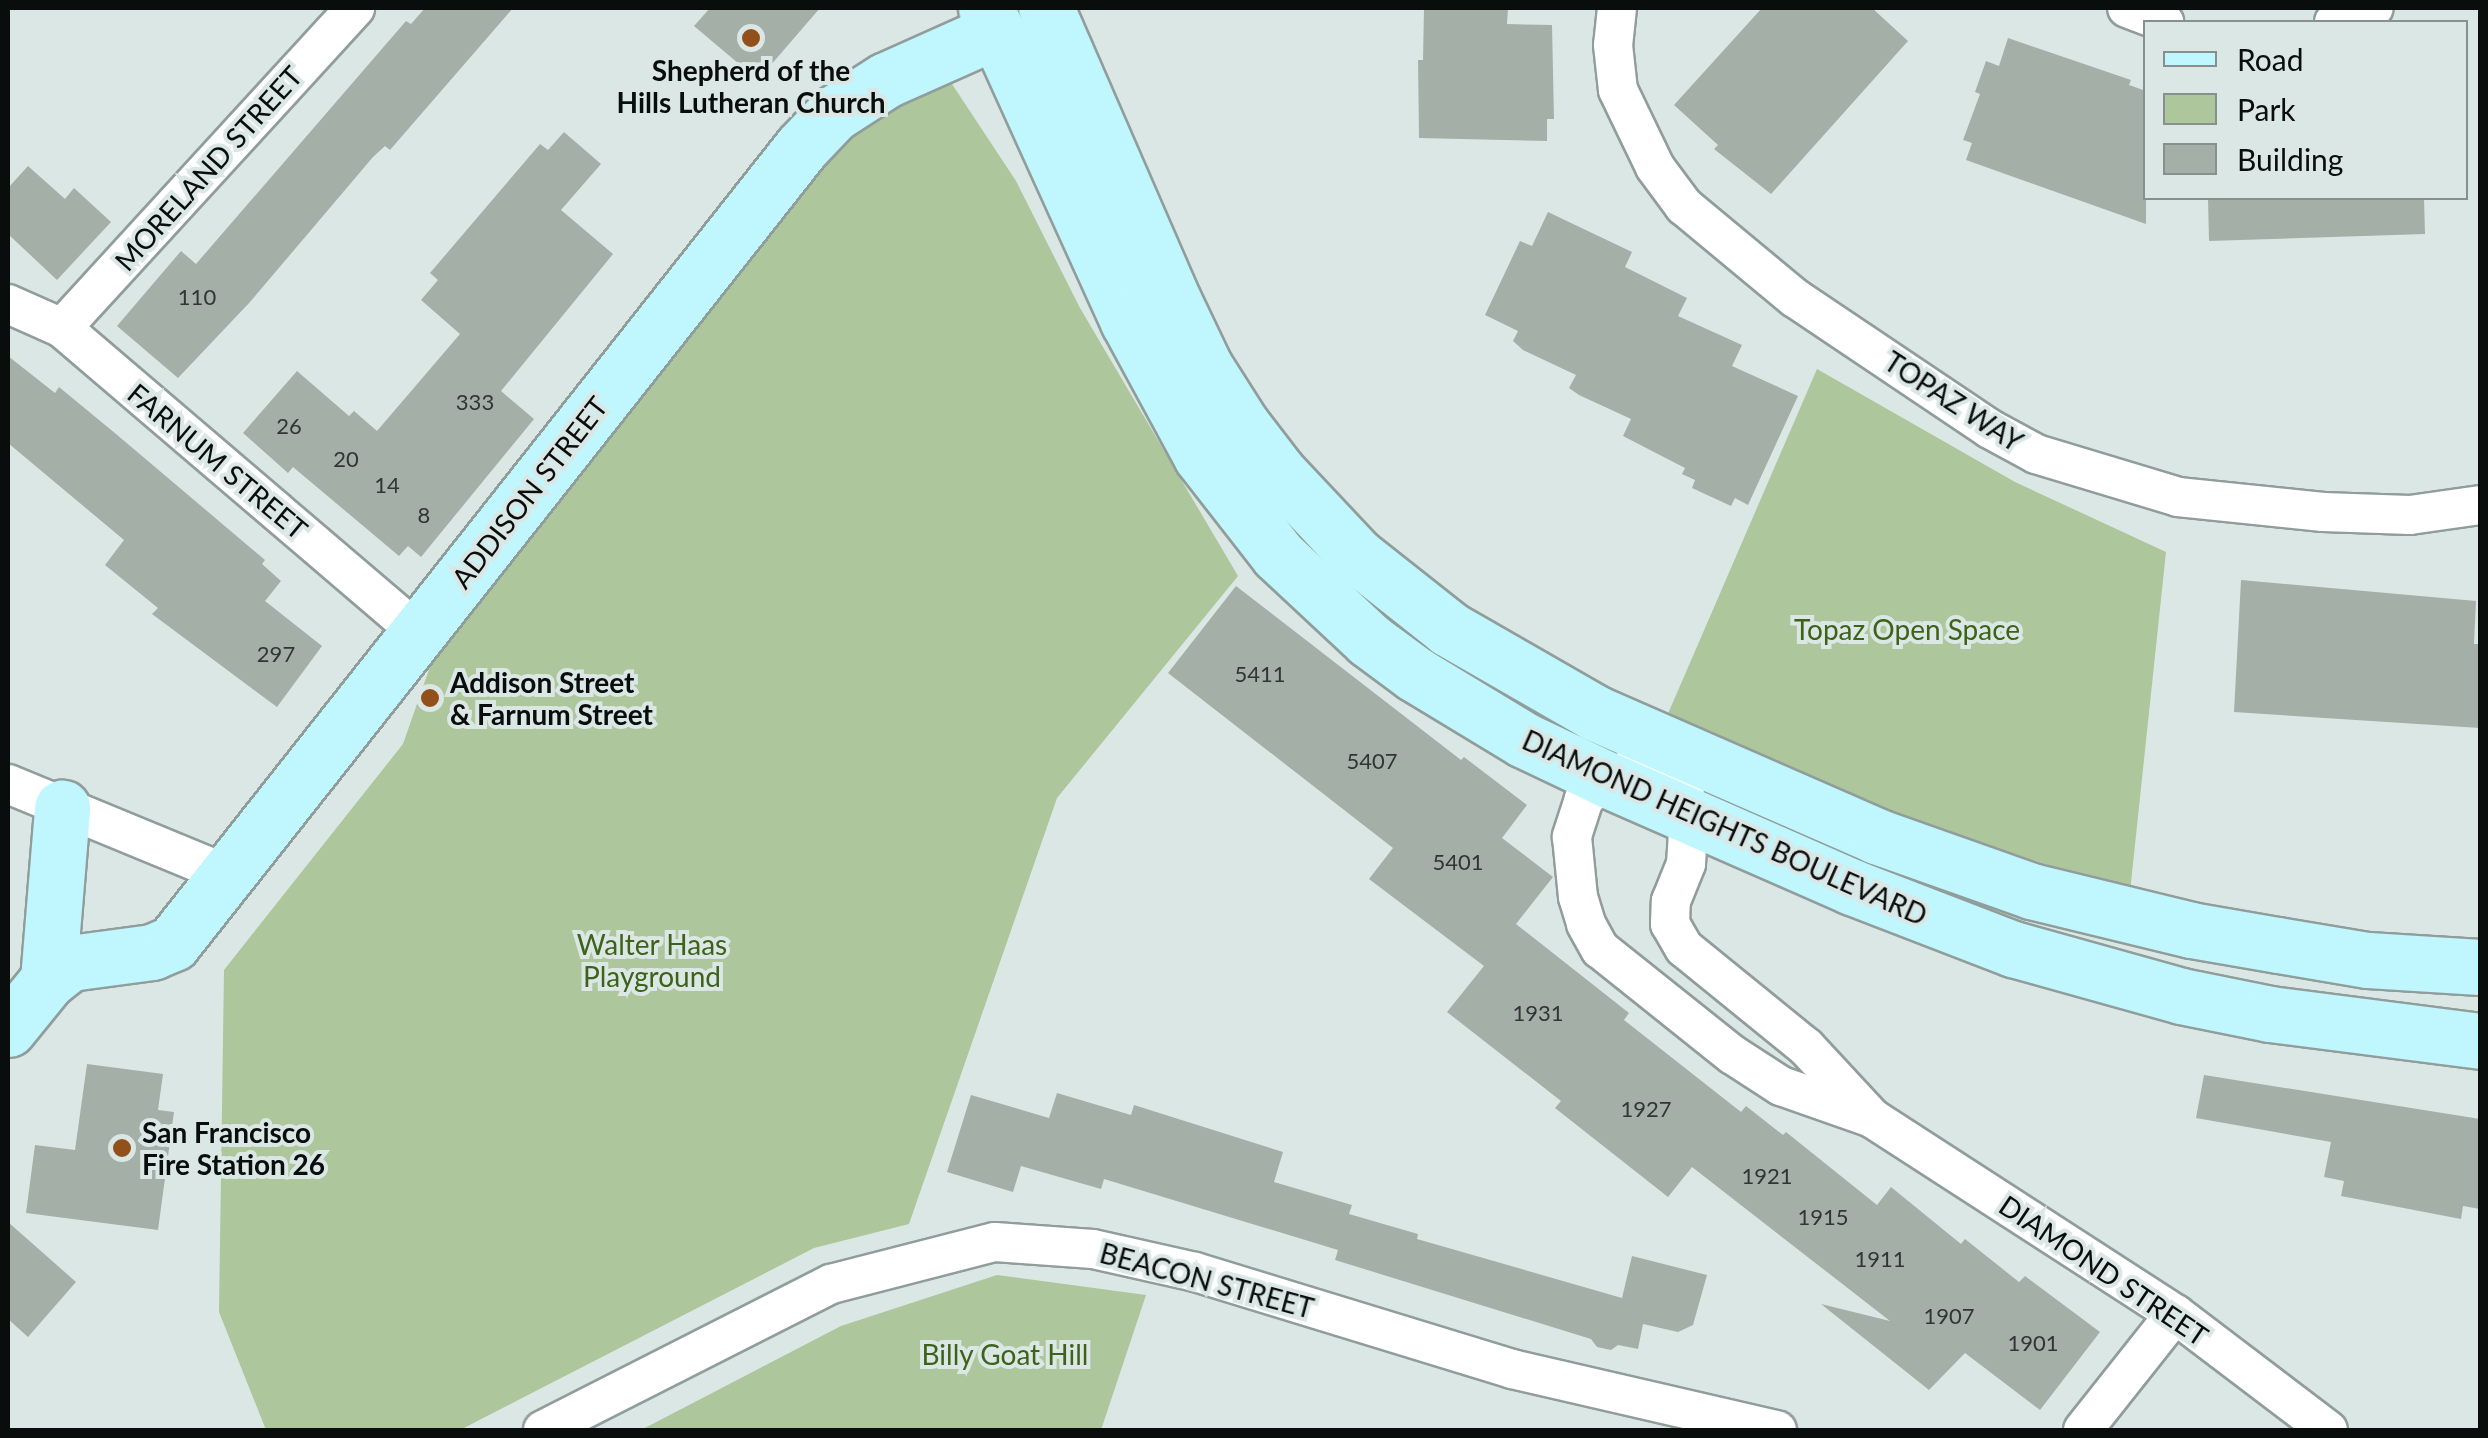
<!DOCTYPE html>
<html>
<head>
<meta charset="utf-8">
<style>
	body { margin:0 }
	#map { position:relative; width:2488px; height:1438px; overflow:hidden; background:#dae7e5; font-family:Lato,sans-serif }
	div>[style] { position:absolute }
	.green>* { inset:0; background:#adc69b }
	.building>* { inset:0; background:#a4afa8 }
	.roads { filter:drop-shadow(2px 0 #909d9b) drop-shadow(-2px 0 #909d9b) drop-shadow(0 2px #909d9b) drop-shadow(0 -2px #909d9b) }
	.street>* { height:38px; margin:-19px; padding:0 19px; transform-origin:19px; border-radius:19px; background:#fff }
	.secondary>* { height:55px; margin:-27.5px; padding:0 27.5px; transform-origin:27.5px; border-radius:27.5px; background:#c0f7fe }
	.dots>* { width:28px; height:28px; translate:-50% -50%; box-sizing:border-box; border:5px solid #dae7e5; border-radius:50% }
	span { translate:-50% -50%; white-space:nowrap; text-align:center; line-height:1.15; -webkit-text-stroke:8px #dae7e5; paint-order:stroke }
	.number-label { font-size:22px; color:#303633 }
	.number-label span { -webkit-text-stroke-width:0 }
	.poi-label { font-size:28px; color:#090d0c; font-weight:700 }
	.left { translate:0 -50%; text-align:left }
	.street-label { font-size:28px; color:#090d0c }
	.park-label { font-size:28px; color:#3d6218 }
	.frame { position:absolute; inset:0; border:10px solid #090d0c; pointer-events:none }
	.legend { position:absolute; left:2143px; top:20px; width:325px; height:180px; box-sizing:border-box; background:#dae7e5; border:2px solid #86908e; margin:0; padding:12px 18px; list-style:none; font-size:30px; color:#090d0c }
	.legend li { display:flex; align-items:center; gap:20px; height:50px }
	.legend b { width:50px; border:2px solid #86908e }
</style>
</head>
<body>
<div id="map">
	<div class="green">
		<i style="clip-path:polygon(952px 84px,1016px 181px,1080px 308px,1238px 576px,1057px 798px,909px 1224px,814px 1248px,460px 1430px,266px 1430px,219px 1312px,224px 970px,403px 744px,439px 641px,821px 158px,885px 109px)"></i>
		<i style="clip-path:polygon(1817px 369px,2015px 482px,2166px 552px,2130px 892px,1825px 792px,1667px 716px)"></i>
		<i style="clip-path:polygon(997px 1275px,1146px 1295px,1101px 1430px,641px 1430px,841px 1326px)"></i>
	</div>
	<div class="building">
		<i style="clip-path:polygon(425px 8px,513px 8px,390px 150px,385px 146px,373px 157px,250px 302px,178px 378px,117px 326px,181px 251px,196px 264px,406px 21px,411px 24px)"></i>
		<i style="clip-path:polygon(710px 8px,820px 8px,758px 80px,694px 26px)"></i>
		<i style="clip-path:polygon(1424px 8px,1508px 8px,1507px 24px,1552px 25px,1554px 119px,1547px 119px,1547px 141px,1419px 138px,1418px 60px,1423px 60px)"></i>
		<i style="clip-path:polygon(1762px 8px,1872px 8px,1908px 41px,1771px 194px,1714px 149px,1718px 145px,1674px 105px)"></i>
		<i style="clip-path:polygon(2008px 38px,2131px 80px,2129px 85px,2146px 91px,2146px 224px,1966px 160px,1972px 143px,1963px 140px,1980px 94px,1975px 92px,1986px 61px,1999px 66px)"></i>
		<i style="clip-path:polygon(564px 132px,601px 164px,561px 210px,613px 254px,501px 391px,534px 419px,421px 557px,408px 546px,399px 556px,293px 467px,288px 473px,243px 433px,297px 371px,349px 416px,354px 411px,377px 431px,460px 334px,421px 300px,438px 280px,430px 273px,540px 144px,548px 150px)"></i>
		<i style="clip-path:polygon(28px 166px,65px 199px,74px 188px,111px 222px,57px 280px,8px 234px,8px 188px)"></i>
		<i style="clip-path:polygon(2208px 198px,2424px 198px,2425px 234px,2209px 241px)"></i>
		<i style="clip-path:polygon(1548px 212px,1632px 252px,1625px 267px,1687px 298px,1678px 316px,1742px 345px,1732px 366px,1798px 396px,1748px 505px,1735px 498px,1731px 506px,1692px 488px,1695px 480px,1682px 474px,1685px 468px,1623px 436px,1631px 419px,1579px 395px,1569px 388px,1576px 375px,1523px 350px,1513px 341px,1518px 331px,1485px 315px,1520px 241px,1532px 246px)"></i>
		<i style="clip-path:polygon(8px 356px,55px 393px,59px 387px,116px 434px,265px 560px,262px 564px,281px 581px,265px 601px,322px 646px,277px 707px,152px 614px,158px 608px,105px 565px,124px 540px,8px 443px)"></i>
		<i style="clip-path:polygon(2241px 580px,2476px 601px,2474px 644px,2480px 644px,2480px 728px,2234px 712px)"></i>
		<i style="clip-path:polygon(1236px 586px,1461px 760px,1464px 757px,1527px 805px,1502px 838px,1553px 877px,1516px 924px,1629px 1013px,1624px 1020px,1741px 1112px,1746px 1106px,1783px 1135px,1786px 1132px,1877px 1205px,1891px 1187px,1961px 1244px,1965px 1239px,2019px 1282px,2025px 1276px,2100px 1332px,2040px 1410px,1965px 1353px,1929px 1390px,1821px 1304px,1890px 1321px,1692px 1167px,1668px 1197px,1555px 1108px,1561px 1101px,1447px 1012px,1484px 966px,1369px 879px,1393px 848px,1168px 673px)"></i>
		<i style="clip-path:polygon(87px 1064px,163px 1074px,158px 1110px,174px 1112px,158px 1230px,26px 1213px,35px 1145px,75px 1150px)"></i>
		<i style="clip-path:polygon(2204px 1075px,2480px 1119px,2480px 1209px,2463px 1206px,2461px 1219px,2341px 1196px,2344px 1181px,2324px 1177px,2331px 1142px,2196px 1118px)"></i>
		<i style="clip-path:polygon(1057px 1093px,1131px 1115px,1134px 1105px,1283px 1152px,1274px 1182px,1352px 1205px,1349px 1214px,1418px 1234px,1417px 1239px,1622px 1298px,1632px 1256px,1707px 1275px,1693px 1325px,1678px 1332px,1643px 1324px,1638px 1349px,1618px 1345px,1611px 1350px,1597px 1347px,1591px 1339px,1335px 1260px,1338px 1250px,1104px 1179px,1101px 1189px,1021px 1166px,1013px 1192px,947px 1172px,971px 1095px,1049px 1118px)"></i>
		<i style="clip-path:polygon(8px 1222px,76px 1282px,28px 1337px,8px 1319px)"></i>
	</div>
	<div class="roads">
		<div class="street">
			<i style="left:1617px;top:8px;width:37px;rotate:96deg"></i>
			<i style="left:1613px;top:45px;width:45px;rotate:83.7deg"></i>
			<i style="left:1618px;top:90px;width:85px;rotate:64.3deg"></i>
			<i style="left:1655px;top:167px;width:49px;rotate:53.4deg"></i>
			<i style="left:1684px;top:206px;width:144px;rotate:39.7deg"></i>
			<i style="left:1795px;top:298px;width:235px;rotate:33.9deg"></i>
			<i style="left:1990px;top:429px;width:52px;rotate:28.5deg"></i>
			<i style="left:2036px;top:454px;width:148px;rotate:16.8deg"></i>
			<i style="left:2178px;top:497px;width:146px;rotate:5.9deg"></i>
			<i style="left:2323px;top:512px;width:87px;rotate:2deg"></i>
			<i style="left:2410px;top:515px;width:71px;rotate:-8.1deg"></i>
			<i style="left:2127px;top:8px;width:40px;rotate:21deg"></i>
			<i style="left:2334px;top:22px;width:42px;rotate:-19.3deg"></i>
			<i style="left:8px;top:304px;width:59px;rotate:24deg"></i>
			<i style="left:62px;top:328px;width:470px;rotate:40.5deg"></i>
			<i style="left:62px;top:328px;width:434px;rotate:-47.5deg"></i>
			<i style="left:8px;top:784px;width:236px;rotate:22.4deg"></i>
			<i style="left:1872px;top:1118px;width:97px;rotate:-132.9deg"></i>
			<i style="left:1806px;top:1047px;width:157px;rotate:-140.9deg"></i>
			<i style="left:1684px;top:948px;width:28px;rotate:-120deg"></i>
			<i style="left:1670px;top:924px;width:23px;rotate:-88deg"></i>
			<i style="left:1671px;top:901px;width:40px;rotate:-68deg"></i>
			<i style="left:1686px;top:864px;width:48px;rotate:-86.4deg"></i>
			<i style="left:1689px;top:816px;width:68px;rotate:-101deg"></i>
			<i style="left:1676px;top:749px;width:76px;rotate:156.8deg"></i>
			<i style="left:1606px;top:779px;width:30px;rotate:138deg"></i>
			<i style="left:1584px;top:799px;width:40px;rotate:108deg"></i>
			<i style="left:1572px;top:837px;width:60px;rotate:84.3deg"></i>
			<i style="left:1578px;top:897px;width:28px;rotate:73deg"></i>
			<i style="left:1586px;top:924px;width:29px;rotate:61deg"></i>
			<i style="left:1600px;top:949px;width:170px;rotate:38.6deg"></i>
			<i style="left:1733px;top:1055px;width:57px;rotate:32.9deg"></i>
			<i style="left:1781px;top:1086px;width:96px;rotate:19.4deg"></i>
			<i style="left:1872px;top:1118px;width:361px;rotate:32.9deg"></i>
			<i style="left:2175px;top:1314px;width:192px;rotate:37.2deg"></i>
			<i style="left:543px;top:1430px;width:323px;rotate:-26.9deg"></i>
			<i style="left:831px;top:1284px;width:169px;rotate:-14.4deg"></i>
			<i style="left:995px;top:1242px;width:98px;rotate:4.1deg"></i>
			<i style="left:1093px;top:1249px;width:105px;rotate:12.7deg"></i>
			<i style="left:1195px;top:1272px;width:332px;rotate:17deg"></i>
			<i style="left:1512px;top:1369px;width:272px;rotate:13deg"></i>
			<i style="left:2083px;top:1430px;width:148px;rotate:-51.6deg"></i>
		</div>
		<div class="secondary">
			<i style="left:986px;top:8px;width:344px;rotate:65.6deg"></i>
			<i style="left:1128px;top:321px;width:153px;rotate:61.6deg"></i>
			<i style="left:1201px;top:456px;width:125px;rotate:52.1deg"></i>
			<i style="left:1278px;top:555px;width:125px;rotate:43deg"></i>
			<i style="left:1369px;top:640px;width:57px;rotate:36.5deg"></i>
			<i style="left:1415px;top:674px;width:127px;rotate:31.2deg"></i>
			<i style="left:1524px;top:740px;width:91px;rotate:25.4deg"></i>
			<i style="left:1606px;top:779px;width:269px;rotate:23.7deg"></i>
			<i style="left:1852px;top:887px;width:173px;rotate:21.1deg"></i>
			<i style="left:2013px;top:949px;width:174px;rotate:15.6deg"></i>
			<i style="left:2181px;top:996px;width:91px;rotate:11.4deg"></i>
			<i style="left:2270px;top:1014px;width:212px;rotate:7.3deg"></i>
			<i style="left:1046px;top:8px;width:318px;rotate:66.5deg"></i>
			<i style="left:1173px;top:300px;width:74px;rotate:64.5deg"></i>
			<i style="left:1205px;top:367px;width:69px;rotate:57.5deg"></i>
			<i style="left:1242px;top:425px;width:59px;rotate:52.5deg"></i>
			<i style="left:1278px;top:472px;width:115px;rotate:46.8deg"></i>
			<i style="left:1357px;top:556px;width:117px;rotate:38.4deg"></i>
			<i style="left:1449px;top:629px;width:168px;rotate:29.9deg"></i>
			<i style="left:1595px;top:713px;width:307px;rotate:23.6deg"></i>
			<i style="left:1876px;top:836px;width:164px;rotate:19.5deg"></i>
			<i style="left:2031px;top:891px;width:165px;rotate:13.7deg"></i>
			<i style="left:2191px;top:930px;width:88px;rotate:9.8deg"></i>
			<i style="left:2278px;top:945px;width:91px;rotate:9.5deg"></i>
			<i style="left:2368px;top:960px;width:112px;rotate:3.6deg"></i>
			<i style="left:48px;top:980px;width:173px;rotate:-85.3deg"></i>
			<i style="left:8px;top:1029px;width:63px;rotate:-50.8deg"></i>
			<i style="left:48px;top:980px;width:28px;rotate:-38deg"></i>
			<i style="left:70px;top:963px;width:83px;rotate:-7.6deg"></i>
			<i style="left:152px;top:952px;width:23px;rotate:-23deg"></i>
			<i style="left:173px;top:943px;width:1013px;rotate:-51.69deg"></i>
			<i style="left:801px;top:148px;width:47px;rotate:-46.7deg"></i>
			<i style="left:833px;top:114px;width:63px;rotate:-32.7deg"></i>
			<i style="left:886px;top:80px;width:120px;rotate:-24deg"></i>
		</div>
	</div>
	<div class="dots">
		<i style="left:751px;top:38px;background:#92511b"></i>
		<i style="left:430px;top:698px;background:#92511b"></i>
		<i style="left:122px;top:1148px;background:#92511b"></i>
	</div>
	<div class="number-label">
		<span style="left:197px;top:297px">110</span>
		<span style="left:475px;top:402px">333</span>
		<span style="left:289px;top:426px">26</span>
		<span style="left:346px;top:459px">20</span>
		<span style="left:387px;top:485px">14</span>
		<span style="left:424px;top:515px">8</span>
		<span style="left:276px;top:654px">297</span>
		<span style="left:1260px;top:674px">5411</span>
		<span style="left:1372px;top:761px">5407</span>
		<span style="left:1458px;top:862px">5401</span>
		<span style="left:1538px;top:1013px">1931</span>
		<span style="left:1646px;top:1109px">1927</span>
		<span style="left:1767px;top:1176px">1921</span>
		<span style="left:1823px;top:1217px">1915</span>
		<span style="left:1880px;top:1259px">1911</span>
		<span style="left:1949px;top:1316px">1907</span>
		<span style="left:2033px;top:1343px">1901</span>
	</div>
	<div class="poi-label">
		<span style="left:751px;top:86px">Shepherd of the<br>Hills Lutheran Church</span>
		<span class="left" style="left:450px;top:698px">Addison Street<br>&amp; Farnum Street</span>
		<span class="left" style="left:142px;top:1148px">San Francisco<br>Fire Station 26</span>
	</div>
	<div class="street-label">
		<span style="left:208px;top:168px;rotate:-48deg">MORELAND STREET</span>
		<span style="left:1954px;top:401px;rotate:33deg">TOPAZ WAY</span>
		<span style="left:218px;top:461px;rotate:40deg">FARNUM STREET</span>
		<span style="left:529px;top:492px;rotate:-52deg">ADDISON STREET</span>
		<span style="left:1725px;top:827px;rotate:24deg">DIAMOND HEIGHTS BOULEVARD</span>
		<span style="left:2104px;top:1270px;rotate:34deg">DIAMOND STREET</span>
		<span style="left:1207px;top:1280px;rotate:15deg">BEACON STREET</span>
	</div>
	<div class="park-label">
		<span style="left:1907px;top:629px">Topaz Open Space</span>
		<span style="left:652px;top:960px">Walter Haas<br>Playground</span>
		<span style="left:1005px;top:1354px">Billy Goat Hill</span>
	</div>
	<div class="frame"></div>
	<ul class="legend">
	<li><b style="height:12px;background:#c0f7fe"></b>Road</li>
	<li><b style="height:28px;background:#adc69b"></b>Park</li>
	<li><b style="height:28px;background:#a4afa8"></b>Building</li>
	</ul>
</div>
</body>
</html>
